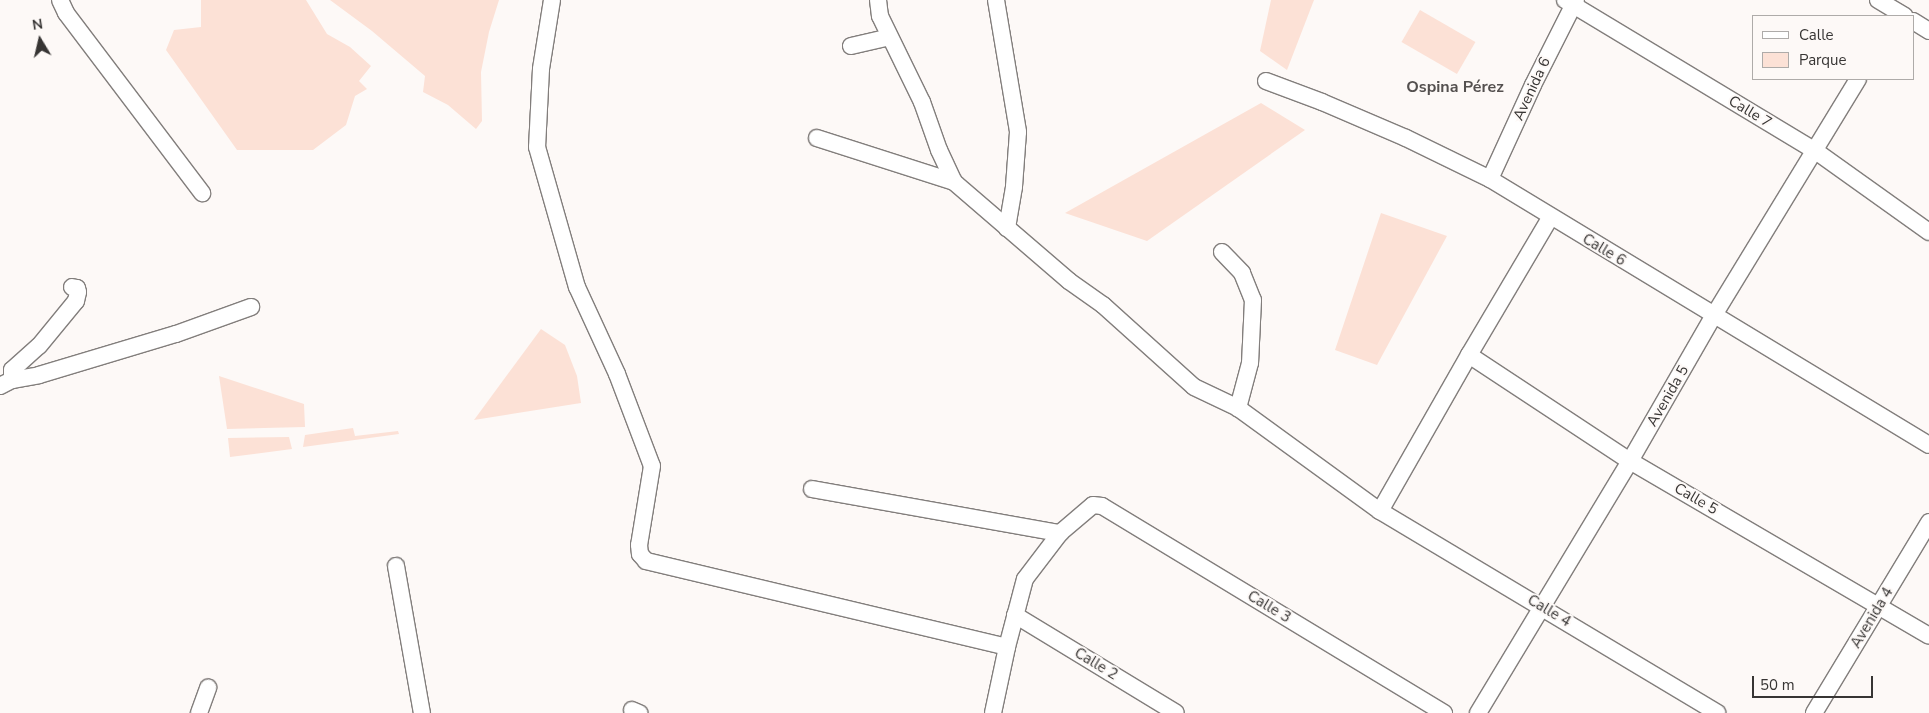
<!DOCTYPE html>
<html>
<head>
<meta charset="utf-8">
<style>
	body { margin:0 }
	#map { position:relative; width:1929px; height:713px; overflow:hidden; background:#fdf9f7; font-family:"Nunito Sans",sans-serif }
	div>[style] { position:absolute }
	.green>* { inset:0; background:#fce1d6; transform-origin:0 0 }
	.roads { filter:drop-shadow(1px 0 #827e7c) drop-shadow(-1px 0 #827e7c) drop-shadow(0 1px #827e7c) drop-shadow(0 -1px #827e7c) }
	.minor>* { height:16px; margin:-8px; padding:0 8px; transform-origin:8px; border-radius:8px; background:#fff }
	span { translate:-50% -50%; white-space:nowrap; text-align:center; line-height:1.15; -webkit-text-stroke:4px #fdf9f7; paint-order:stroke }
	.street-label { font-size:15px; color:#373534 }
	.neighbourhood-label { font-size:16px; color:#54504f; font-weight:700 }
	.legend { position:absolute; left:1752px; top:15px; width:162px; height:65px; box-sizing:border-box; background:#fdf9f7; border:1px solid #aeaba9; margin:0; padding:6px 9px; list-style:none; font-size:15px; color:#373534 }
	.legend li { display:flex; align-items:center; gap:10px; height:25px }
	.legend b { width:25px; border:1px solid #aeaba9 }
	.north { position:absolute; left:15px; top:15px; width:50px; height:50px; -webkit-text-stroke:4px #fdf9f7; paint-order:stroke; rotate:351deg; font-size:14px; font-weight:700; line-height:20px; text-align:center; color:#373534 }
	.north::after { content:''; display:block; margin:auto; width:18px; height:22px; background:#373534; clip-path:polygon(50% 0,100% 100%,50% 72%,0 100%) }
	.scale { position:absolute; left:1752px; top:676px; width:121px; height:22px; box-sizing:border-box; border:2px solid #373534; border-top:0; padding-left:6px; font-size:15px; line-height:18px; white-space:nowrap; color:#373534; -webkit-text-stroke:4px #fdf9f7; paint-order:stroke }
</style>
</head>
<body>
<div id="map">
	<div class="green">
		<i style="clip-path:polygon(201px 0,306px 0,327px 34px,350px 47px,371px 66px,359px 81px,367px 89px,355px 96px,346px 125px,313px 150px,237px 150px,166px 50px,174px 30px,201px 27px)"></i>
		<i style="clip-path:polygon(330px 0,499px 0,489px 32px,481px 72px,482px 121px,476px 129px,448px 105px,423px 92px,425px 76px,372px 31px)"></i>
		<i style="clip-path:polygon(1271px 0,1314px 0,1287px 70px,1260px 51px)"></i>
		<i style="left:1420px;top:10px;width:64px;height:37px;rotate:30deg"></i>
		<i style="clip-path:polygon(1261px 103px,1305px 130px,1147px 241px,1065px 213px)"></i>
		<i style="clip-path:polygon(1381px 213px,1447px 236px,1377px 365px,1335px 350px)"></i>
		<i style="clip-path:polygon(541px 329px,565px 345px,577px 376px,581px 403px,474px 420px)"></i>
		<i style="clip-path:polygon(219px 376px,304px 404px,305px 427px,227px 429px)"></i>
		<i style="clip-path:polygon(353px 428px,355px 436px,398px 431px,399px 434px,303px 447px,305px 435px)"></i>
		<i style="clip-path:polygon(289px 437px,292px 449px,230px 457px,228px 438px)"></i>
	</div>
	<div class="roads">
		<div class="minor">
			<i style="left:60px;top:0;width:14px;rotate:65deg"></i>
			<i style="left:66px;top:13px;width:226px;rotate:52.9deg"></i>
			<i style="left:552px;top:0;width:70px;rotate:99.1deg"></i>
			<i style="left:541px;top:69px;width:78px;rotate:92.9deg"></i>
			<i style="left:537px;top:147px;width:146px;rotate:74.1deg"></i>
			<i style="left:577px;top:287px;width:96px;rotate:65.3deg"></i>
			<i style="left:617px;top:374px;width:98px;rotate:69.2deg"></i>
			<i style="left:652px;top:466px;width:80px;rotate:99.3deg"></i>
			<i style="left:639px;top:545px;width:9px;rotate:84deg"></i>
			<i style="left:640px;top:554px;width:9px;rotate:49deg"></i>
			<i style="left:646px;top:561px;width:371px;rotate:13.4deg"></i>
			<i style="left:878px;top:0;width:16px;rotate:83deg"></i>
			<i style="left:880px;top:16px;width:96px;rotate:64deg"></i>
			<i style="left:922px;top:102px;width:51px;rotate:70.5deg"></i>
			<i style="left:939px;top:150px;width:35px;rotate:65deg"></i>
			<i style="left:954px;top:182px;width:152px;rotate:40.7deg"></i>
			<i style="left:1069px;top:281px;width:42px;rotate:35.2deg"></i>
			<i style="left:1103px;top:305px;width:122px;rotate:42deg"></i>
			<i style="left:1194px;top:387px;width:49px;rotate:25.5deg"></i>
			<i style="left:1238px;top:408px;width:175px;rotate:36deg"></i>
			<i style="left:1380px;top:511px;width:393px;rotate:30.9deg"></i>
			<i style="left:996px;top:0;width:134px;rotate:80.5deg"></i>
			<i style="left:1018px;top:132px;width:55px;rotate:94.2deg"></i>
			<i style="left:1014px;top:187px;width:42px;rotate:99.7deg"></i>
			<i style="left:1565px;top:0;width:291px;rotate:31.1deg"></i>
			<i style="left:1814px;top:150px;width:141px;rotate:35.5deg"></i>
			<i style="left:1878px;top:0;width:31px;rotate:31deg"></i>
			<i style="left:1913px;top:21px;width:19px;rotate:32deg"></i>
			<i style="left:851px;top:46px;width:39px;rotate:-13deg"></i>
			<i style="left:1266px;top:81px;width:60px;rotate:20.6deg"></i>
			<i style="left:1322px;top:102px;width:91px;rotate:23.2deg"></i>
			<i style="left:1406px;top:138px;width:93px;rotate:26deg"></i>
			<i style="left:1490px;top:179px;width:513px;rotate:31.21deg"></i>
			<i style="left:817px;top:138px;width:144px;rotate:17.8deg"></i>
			<i style="left:1490px;top:179px;width:103px;rotate:-65.4deg"></i>
			<i style="left:1533px;top:85px;width:95px;rotate:-63.2deg"></i>
			<i style="left:1222px;top:252px;width:29px;rotate:46deg"></i>
			<i style="left:1242px;top:273px;width:29px;rotate:68deg"></i>
			<i style="left:1253px;top:300px;width:63px;rotate:92.7deg"></i>
			<i style="left:1250px;top:363px;width:47px;rotate:104.9deg"></i>
			<i style="left:1469px;top:355px;width:193px;rotate:33.4deg"></i>
			<i style="left:1630px;top:461px;width:346px;rotate:30.3deg"></i>
			<i style="left:12px;top:380px;width:10px;rotate:-90deg"></i>
			<i style="left:12px;top:370px;width:36px;rotate:-42deg"></i>
			<i style="left:39px;top:346px;width:58px;rotate:-50.6deg"></i>
			<i style="left:76px;top:301px;width:9px;rotate:-77deg"></i>
			<i style="left:78px;top:292px;width:4px;rotate:-104deg"></i>
			<i style="left:77px;top:288px;width:5px;rotate:-169deg"></i>
			<i style="left:0;top:386px;width:13px;rotate:-27deg"></i>
			<i style="left:12px;top:380px;width:27px;rotate:-10deg"></i>
			<i style="left:39px;top:375px;width:143px;rotate:-16.7deg"></i>
			<i style="left:176px;top:334px;width:80px;rotate:-19.8deg"></i>
			<i style="left:812px;top:489px;width:252px;rotate:10.1deg"></i>
			<i style="left:1380px;top:511px;width:180px;rotate:-60.3deg"></i>
			<i style="left:1469px;top:355px;width:159px;rotate:-59.4deg"></i>
			<i style="left:396px;top:566px;width:149px;rotate:80deg"></i>
			<i style="left:1015px;top:615px;width:188px;rotate:31.3deg"></i>
			<i style="left:632px;top:710px;width:8px;rotate:23deg"></i>
			<i style="left:199px;top:713px;width:27px;rotate:-70deg"></i>
			<i style="left:993px;top:713px;width:67px;rotate:-78deg"></i>
			<i style="left:1007px;top:647px;width:70px;rotate:-75.2deg"></i>
			<i style="left:1025px;top:579px;width:58px;rotate:-52.7deg"></i>
			<i style="left:1060px;top:533px;width:43px;rotate:-40.3deg"></i>
			<i style="left:1093px;top:505px;width:9px;rotate:6deg"></i>
			<i style="left:1102px;top:506px;width:400px;rotate:31.2deg"></i>
			<i style="left:1478px;top:713px;width:294px;rotate:-58.9deg"></i>
			<i style="left:1630px;top:461px;width:168px;rotate:-60.1deg"></i>
			<i style="left:1714px;top:315px;width:276px;rotate:-58.6deg"></i>
			<i style="left:1814px;top:713px;width:223px;rotate:-58.9deg"></i>
		</div>
	</div>
	<div class="street-label">
		<span style="left:1532px;top:89px;rotate:-65deg">Avenida 6</span>
		<span style="left:1750px;top:112px;rotate:31deg">Calle 7</span>
		<span style="left:1604px;top:250px;rotate:31deg">Calle 6</span>
		<span style="left:1668px;top:396px;rotate:-60deg">Avenida 5</span>
		<span style="left:1696px;top:499px;rotate:30deg">Calle 5</span>
		<span style="left:1269px;top:607px;rotate:31deg">Calle 3</span>
		<span style="left:1549px;top:611px;rotate:31deg">Calle 4</span>
		<span style="left:1872px;top:618px;rotate:-59deg">Avenida 4</span>
		<span style="left:1096px;top:664px;rotate:31deg">Calle 2</span>
	</div>
	<div class="neighbourhood-label">
		<span style="left:1455px;top:87px">Ospina Pérez</span>
	</div>
	<ul class="legend">
	<li><b style="height:6px;background:#fff"></b>Calle</li>
	<li><b style="height:14px;background:#fce1d6"></b>Parque</li>
	</ul>
	<div class="north">N</div>
	<div class="scale">50 m</div>
</div>
</body>
</html>
